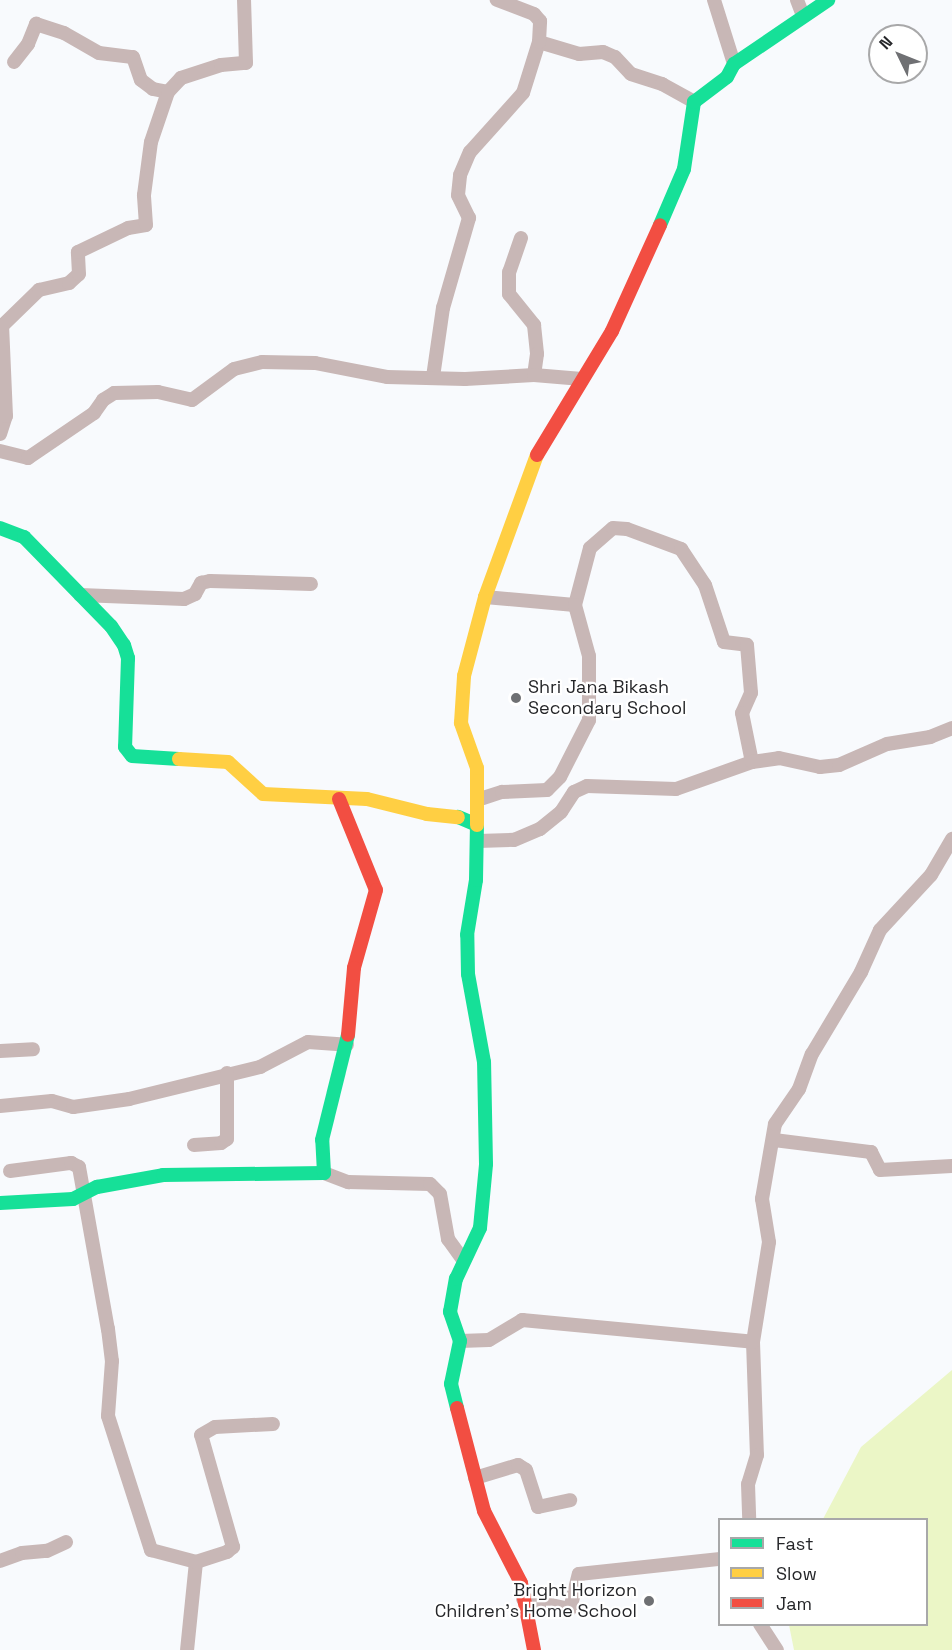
<!DOCTYPE html>
<html>
<head>
<meta charset="utf-8">
<style>
	body { margin:0 }
	#map { position:relative; width:952px; height:1650px; overflow:hidden; background:#f8fafd; font-family:"Space Grotesk",sans-serif }
	div>[style] { position:absolute }
	.green>* { inset:0; background:#ebf6c6 }
	.street>* { height:14px; margin:-7px; padding:0 7px; transform-origin:7px; border-radius:7px; background:#c8b7b6 }
	.fast>* { height:14px; margin:-7px; padding:0 7px; transform-origin:7px; border-radius:7px; background:#16e098 }
	.slow>* { height:14px; margin:-7px; padding:0 7px; transform-origin:7px; border-radius:7px; background:#ffcf43 }
	.jam>* { height:14px; margin:-7px; padding:0 7px; transform-origin:7px; border-radius:7px; background:#f24e42 }
	.dots>* { width:16px; height:16px; translate:-50% -50%; box-sizing:border-box; border:3px solid #fff; border-radius:50% }
	span { translate:-50% -50%; white-space:nowrap; text-align:center; line-height:1.15; -webkit-text-stroke:4.5px #fff; paint-order:stroke }
	.poi-label { font-size:18px; color:#252629 }
	.left { translate:0 -50%; text-align:left }
	.right { translate:-100% -50%; text-align:right }
	.legend { position:absolute; left:718px; top:1518px; width:210px; height:108px; box-sizing:border-box; background:#fff; border:2px solid #a8a8a9; margin:0; padding:8px 10px; list-style:none; font-size:18px; color:#252629 }
	.legend li { display:flex; align-items:center; gap:12px; height:30px }
	.legend b { width:30px; border:2px solid #a8a8a9 }
	.north { position:absolute; left:868px; top:24px; width:60px; height:60px; box-sizing:border-box; background:#fff; border:2px solid #a8a8a9; border-radius:50%; rotate:313deg; font-size:16px; font-weight:700; line-height:24px; text-align:center; color:#252629 }
	.north::after { content:''; display:block; margin:auto; width:21px; height:27px; background:#6f7073; clip-path:polygon(50% 0,100% 100%,50% 72%,0 100%) }
</style>
</head>
<body>
<div id="map">
	<div class="green">
		<i style="clip-path:polygon(952px 1370px,952px 1650px,794px 1650px,789px 1625px,926px 1624px,926px 1520px,823px 1519px,861px 1447px)"></i>
	</div>
	<div class="street">
		<i style="left:714px;top:0;width:67px;rotate:72.6deg"></i>
		<i style="left:797px;top:0;width:17px;rotate:69deg"></i>
		<i style="left:539px;top:42px;width:42px;rotate:16.7deg"></i>
		<i style="left:579px;top:54px;width:24px;rotate:-5deg"></i>
		<i style="left:603px;top:52px;width:13px;rotate:23deg"></i>
		<i style="left:615px;top:57px;width:23px;rotate:47deg"></i>
		<i style="left:631px;top:74px;width:33px;rotate:18deg"></i>
		<i style="left:662px;top:84px;width:37px;rotate:29deg"></i>
		<i style="left:14px;top:62px;width:23px;rotate:-52deg"></i>
		<i style="left:28px;top:44px;width:22px;rotate:-68deg"></i>
		<i style="left:36px;top:24px;width:29px;rotate:18deg"></i>
		<i style="left:64px;top:33px;width:40px;rotate:29.7deg"></i>
		<i style="left:99px;top:53px;width:34px;rotate:7deg"></i>
		<i style="left:133px;top:57px;width:24px;rotate:71deg"></i>
		<i style="left:141px;top:80px;width:15px;rotate:37deg"></i>
		<i style="left:153px;top:89px;width:15px;rotate:11deg"></i>
		<i style="left:521px;top:238px;width:36px;rotate:109deg"></i>
		<i style="left:509px;top:272px;width:22px;rotate:90deg"></i>
		<i style="left:509px;top:294px;width:40px;rotate:51deg"></i>
		<i style="left:534px;top:325px;width:29px;rotate:84deg"></i>
		<i style="left:537px;top:354px;width:21px;rotate:98deg"></i>
		<i style="left:433px;top:377px;width:70px;rotate:-81.8deg"></i>
		<i style="left:443px;top:308px;width:94px;rotate:-73.9deg"></i>
		<i style="left:469px;top:218px;width:25px;rotate:-116deg"></i>
		<i style="left:458px;top:195px;width:20px;rotate:-84deg"></i>
		<i style="left:460px;top:175px;width:25px;rotate:-67deg"></i>
		<i style="left:470px;top:152px;width:79px;rotate:-48.1deg"></i>
		<i style="left:523px;top:93px;width:53px;rotate:-72.6deg"></i>
		<i style="left:539px;top:42px;width:21px;rotate:-87deg"></i>
		<i style="left:540px;top:21px;width:9px;rotate:-131deg"></i>
		<i style="left:534px;top:14px;width:40px;rotate:-159deg"></i>
		<i style="left:0;top:434px;width:19px;rotate:-72deg"></i>
		<i style="left:6px;top:416px;width:90px;rotate:-92.5deg"></i>
		<i style="left:2px;top:326px;width:52px;rotate:-44.2deg"></i>
		<i style="left:39px;top:290px;width:31px;rotate:-13deg"></i>
		<i style="left:69px;top:283px;width:13px;rotate:-42deg"></i>
		<i style="left:79px;top:274px;width:22px;rotate:-93deg"></i>
		<i style="left:78px;top:252px;width:55px;rotate:-25.6deg"></i>
		<i style="left:128px;top:228px;width:18px;rotate:-9deg"></i>
		<i style="left:146px;top:225px;width:30px;rotate:-94deg"></i>
		<i style="left:144px;top:195px;width:53px;rotate:-82.5deg"></i>
		<i style="left:151px;top:142px;width:53px;rotate:-71.2deg"></i>
		<i style="left:168px;top:92px;width:19px;rotate:-47deg"></i>
		<i style="left:181px;top:78px;width:42px;rotate:-18deg"></i>
		<i style="left:221px;top:65px;width:25px;rotate:-5deg"></i>
		<i style="left:246px;top:63px;width:63px;rotate:-91.8deg"></i>
		<i style="left:0;top:451px;width:29px;rotate:14deg"></i>
		<i style="left:28px;top:458px;width:80px;rotate:-34.3deg"></i>
		<i style="left:94px;top:413px;width:16px;rotate:-55deg"></i>
		<i style="left:103px;top:400px;width:13px;rotate:-32deg"></i>
		<i style="left:114px;top:393px;width:44px;rotate:-1.3deg"></i>
		<i style="left:158px;top:392px;width:35px;rotate:13deg"></i>
		<i style="left:192px;top:400px;width:52px;rotate:-36.4deg"></i>
		<i style="left:234px;top:369px;width:29px;rotate:-14deg"></i>
		<i style="left:262px;top:362px;width:53px;rotate:1.1deg"></i>
		<i style="left:315px;top:363px;width:73px;rotate:11deg"></i>
		<i style="left:387px;top:377px;width:78px;rotate:1.5deg"></i>
		<i style="left:465px;top:379px;width:69px;rotate:-3.3deg"></i>
		<i style="left:534px;top:375px;width:48px;rotate:4.8deg"></i>
		<i style="left:80px;top:595px;width:104px;rotate:2.2deg"></i>
		<i style="left:184px;top:599px;width:12px;rotate:-24deg"></i>
		<i style="left:195px;top:594px;width:13px;rotate:-61deg"></i>
		<i style="left:201px;top:583px;width:9px;rotate:-13deg"></i>
		<i style="left:210px;top:581px;width:101px;rotate:1.7deg"></i>
		<i style="left:485px;top:597px;width:90px;rotate:5.1deg"></i>
		<i style="left:575px;top:605px;width:59px;rotate:-75.3deg"></i>
		<i style="left:590px;top:548px;width:30px;rotate:-41deg"></i>
		<i style="left:613px;top:528px;width:14px;rotate:4deg"></i>
		<i style="left:627px;top:529px;width:58px;rotate:20.3deg"></i>
		<i style="left:681px;top:549px;width:43px;rotate:56.3deg"></i>
		<i style="left:705px;top:585px;width:60px;rotate:71.6deg"></i>
		<i style="left:724px;top:642px;width:23px;rotate:7deg"></i>
		<i style="left:747px;top:645px;width:48px;rotate:85.2deg"></i>
		<i style="left:751px;top:693px;width:22px;rotate:114deg"></i>
		<i style="left:742px;top:713px;width:50px;rotate:78.5deg"></i>
		<i style="left:480px;top:799px;width:23px;rotate:-18deg"></i>
		<i style="left:502px;top:792px;width:45px;rotate:-2.5deg"></i>
		<i style="left:547px;top:790px;width:18px;rotate:-45deg"></i>
		<i style="left:560px;top:777px;width:64px;rotate:-63deg"></i>
		<i style="left:589px;top:720px;width:64px;rotate:-90deg"></i>
		<i style="left:589px;top:656px;width:53px;rotate:-105.4deg"></i>
		<i style="left:478px;top:841px;width:36px;rotate:-2deg"></i>
		<i style="left:514px;top:840px;width:28px;rotate:-23deg"></i>
		<i style="left:540px;top:829px;width:27px;rotate:-39deg"></i>
		<i style="left:561px;top:812px;width:24px;rotate:-57deg"></i>
		<i style="left:574px;top:792px;width:14px;rotate:-25deg"></i>
		<i style="left:587px;top:786px;width:89px;rotate:1.9deg"></i>
		<i style="left:676px;top:789px;width:81px;rotate:-19.6deg"></i>
		<i style="left:752px;top:762px;width:27px;rotate:-8deg"></i>
		<i style="left:779px;top:758px;width:42px;rotate:12.4deg"></i>
		<i style="left:820px;top:767px;width:19px;rotate:-6deg"></i>
		<i style="left:839px;top:765px;width:52px;rotate:-23.6deg"></i>
		<i style="left:887px;top:744px;width:44px;rotate:-9.2deg"></i>
		<i style="left:930px;top:737px;width:24px;rotate:-22deg"></i>
		<i style="left:0;top:1051px;width:33px;rotate:-3deg"></i>
		<i style="left:0;top:1106px;width:52px;rotate:-5.5deg"></i>
		<i style="left:52px;top:1101px;width:22px;rotate:16deg"></i>
		<i style="left:73px;top:1107px;width:57px;rotate:-8.1deg"></i>
		<i style="left:129px;top:1099px;width:135px;rotate:-13.7deg"></i>
		<i style="left:260px;top:1067px;width:54px;rotate:-27.5deg"></i>
		<i style="left:308px;top:1042px;width:39px;rotate:4deg"></i>
		<i style="left:774px;top:1140px;width:98px;rotate:7.1deg"></i>
		<i style="left:871px;top:1152px;width:20px;rotate:63deg"></i>
		<i style="left:880px;top:1170px;width:72px;rotate:-3.2deg"></i>
		<i style="left:194px;top:1145px;width:27px;rotate:-4deg"></i>
		<i style="left:221px;top:1143px;width:7px;rotate:-34deg"></i>
		<i style="left:227px;top:1139px;width:66px;rotate:-90deg"></i>
		<i style="left:10px;top:1171px;width:62px;rotate:-7.5deg"></i>
		<i style="left:71px;top:1163px;width:9px;rotate:27deg"></i>
		<i style="left:79px;top:1167px;width:165px;rotate:79.9deg"></i>
		<i style="left:108px;top:1329px;width:32px;rotate:83deg"></i>
		<i style="left:112px;top:1361px;width:55px;rotate:94.2deg"></i>
		<i style="left:108px;top:1416px;width:141px;rotate:72.2deg"></i>
		<i style="left:151px;top:1550px;width:47px;rotate:14.9deg"></i>
		<i style="left:196px;top:1562px;width:88px;rotate:95.8deg"></i>
		<i style="left:324px;top:1173px;width:26px;rotate:21deg"></i>
		<i style="left:348px;top:1182px;width:82px;rotate:1.4deg"></i>
		<i style="left:430px;top:1184px;width:14px;rotate:45deg"></i>
		<i style="left:440px;top:1194px;width:46px;rotate:79.9deg"></i>
		<i style="left:448px;top:1239px;width:26px;rotate:54deg"></i>
		<i style="left:460px;top:1341px;width:29px;rotate:-2deg"></i>
		<i style="left:489px;top:1340px;width:39px;rotate:-31deg"></i>
		<i style="left:522px;top:1320px;width:232px;rotate:5.4deg"></i>
		<i style="left:753px;top:1342px;width:113px;rotate:88deg"></i>
		<i style="left:757px;top:1455px;width:30px;rotate:107deg"></i>
		<i style="left:748px;top:1484px;width:36px;rotate:88deg"></i>
		<i style="left:753px;top:1342px;width:101px;rotate:-80.9deg"></i>
		<i style="left:769px;top:1242px;width:44px;rotate:-99.2deg"></i>
		<i style="left:762px;top:1199px;width:76px;rotate:-80.2deg"></i>
		<i style="left:775px;top:1124px;width:42px;rotate:-55.6deg"></i>
		<i style="left:799px;top:1089px;width:37px;rotate:-70deg"></i>
		<i style="left:812px;top:1054px;width:96px;rotate:-59.1deg"></i>
		<i style="left:861px;top:972px;width:46px;rotate:-65.7deg"></i>
		<i style="left:880px;top:930px;width:75px;rotate:-47.2deg"></i>
		<i style="left:931px;top:875px;width:42px;rotate:-59.7deg"></i>
		<i style="left:475px;top:1478px;width:45px;rotate:-16.8deg"></i>
		<i style="left:518px;top:1465px;width:9px;rotate:32deg"></i>
		<i style="left:526px;top:1470px;width:39px;rotate:72deg"></i>
		<i style="left:538px;top:1507px;width:33px;rotate:-12deg"></i>
		<i style="left:0;top:1561px;width:23px;rotate:-20deg"></i>
		<i style="left:22px;top:1553px;width:25px;rotate:-5deg"></i>
		<i style="left:47px;top:1551px;width:21px;rotate:-25deg"></i>
		<i style="left:196px;top:1562px;width:33px;rotate:-18deg"></i>
		<i style="left:227px;top:1552px;width:8px;rotate:-40deg"></i>
		<i style="left:233px;top:1547px;width:116px;rotate:-105.9deg"></i>
		<i style="left:201px;top:1435px;width:16px;rotate:-30deg"></i>
		<i style="left:215px;top:1427px;width:58px;rotate:-3deg"></i>
		<i style="left:523px;top:1599px;width:48px;rotate:12deg"></i>
		<i style="left:570px;top:1609px;width:36px;rotate:-76deg"></i>
		<i style="left:579px;top:1574px;width:142px;rotate:-6.1deg"></i>
		<i style="left:760px;top:1624px;width:31px;rotate:57deg"></i>
	</div>
	<div class="fast">
		<i style="left:660px;top:225px;width:61px;rotate:-66.8deg"></i>
		<i style="left:684px;top:169px;width:68px;rotate:-81.5deg"></i>
		<i style="left:694px;top:102px;width:41px;rotate:-37.1deg"></i>
		<i style="left:727px;top:77px;width:15px;rotate:-62deg"></i>
		<i style="left:734px;top:64px;width:114px;rotate:-34.2deg"></i>
		<i style="left:0;top:528px;width:26px;rotate:21deg"></i>
		<i style="left:24px;top:537px;width:124px;rotate:45.7deg"></i>
		<i style="left:111px;top:626px;width:23px;rotate:56deg"></i>
		<i style="left:124px;top:645px;width:14px;rotate:73deg"></i>
		<i style="left:128px;top:658px;width:89px;rotate:91.9deg"></i>
		<i style="left:125px;top:747px;width:11px;rotate:52deg"></i>
		<i style="left:132px;top:756px;width:47px;rotate:3.7deg"></i>
		<i style="left:0;top:1203px;width:73px;rotate:-3.1deg"></i>
		<i style="left:73px;top:1199px;width:27px;rotate:-27deg"></i>
		<i style="left:97px;top:1187px;width:67px;rotate:-10.3deg"></i>
		<i style="left:163px;top:1175px;width:161px;rotate:-0.7deg"></i>
		<i style="left:324px;top:1173px;width:33px;rotate:-93deg"></i>
		<i style="left:322px;top:1140px;width:108px;rotate:-76.1deg"></i>
		<i style="left:457px;top:1408px;width:25px;rotate:-104deg"></i>
		<i style="left:451px;top:1384px;width:44px;rotate:-78.2deg"></i>
		<i style="left:460px;top:1341px;width:31px;rotate:-109deg"></i>
		<i style="left:450px;top:1312px;width:34px;rotate:-80deg"></i>
		<i style="left:456px;top:1279px;width:56px;rotate:-64.8deg"></i>
		<i style="left:480px;top:1228px;width:64px;rotate:-84.6deg"></i>
		<i style="left:486px;top:1164px;width:102px;rotate:-91.1deg"></i>
		<i style="left:484px;top:1062px;width:89px;rotate:-100.3deg"></i>
		<i style="left:468px;top:974px;width:39px;rotate:-91deg"></i>
		<i style="left:467px;top:935px;width:56px;rotate:-80.7deg"></i>
		<i style="left:476px;top:880px;width:55px;rotate:-89deg"></i>
		<i style="left:477px;top:825px;width:21px;rotate:-157deg"></i>
	</div>
	<div class="slow">
		<i style="left:179px;top:759px;width:49px;rotate:3.5deg"></i>
		<i style="left:228px;top:762px;width:47px;rotate:42.4deg"></i>
		<i style="left:263px;top:794px;width:104px;rotate:2.8deg"></i>
		<i style="left:367px;top:799px;width:62px;rotate:14deg"></i>
		<i style="left:427px;top:814px;width:31px;rotate:6deg"></i>
		<i style="left:477px;top:825px;width:57px;rotate:-90deg"></i>
		<i style="left:477px;top:768px;width:48px;rotate:-109.6deg"></i>
		<i style="left:461px;top:723px;width:47px;rotate:-86.3deg"></i>
		<i style="left:464px;top:676px;width:82px;rotate:-75.1deg"></i>
		<i style="left:485px;top:597px;width:151px;rotate:-69.9deg"></i>
	</div>
	<div class="jam">
		<i style="left:537px;top:455px;width:145px;rotate:-58.8deg"></i>
		<i style="left:612px;top:331px;width:116px;rotate:-65.6deg"></i>
		<i style="left:339px;top:799px;width:98px;rotate:67.9deg"></i>
		<i style="left:376px;top:890px;width:81px;rotate:105.8deg"></i>
		<i style="left:354px;top:968px;width:67px;rotate:95.1deg"></i>
		<i style="left:457px;top:1408px;width:106px;rotate:75.3deg"></i>
		<i style="left:484px;top:1511px;width:81px;rotate:62.8deg"></i>
		<i style="left:521px;top:1583px;width:68px;rotate:79deg"></i>
	</div>
	<div class="dots">
		<i style="left:516px;top:698px;background:#6f7073"></i>
		<i style="left:649px;top:1601px;background:#6f7073"></i>
	</div>
	<div class="poi-label">
		<span class="left" style="left:528px;top:698px">Shri Jana Bikash<br>Secondary School</span>
		<span class="right" style="left:637px;top:1601px">Bright Horizon<br>Children's Home School</span>
	</div>
	<ul class="legend">
	<li><b style="height:8px;background:#16e098"></b>Fast</li>
	<li><b style="height:8px;background:#ffcf43"></b>Slow</li>
	<li><b style="height:8px;background:#f24e42"></b>Jam</li>
	</ul>
	<div class="north">N</div>
</div>
</body>
</html>
